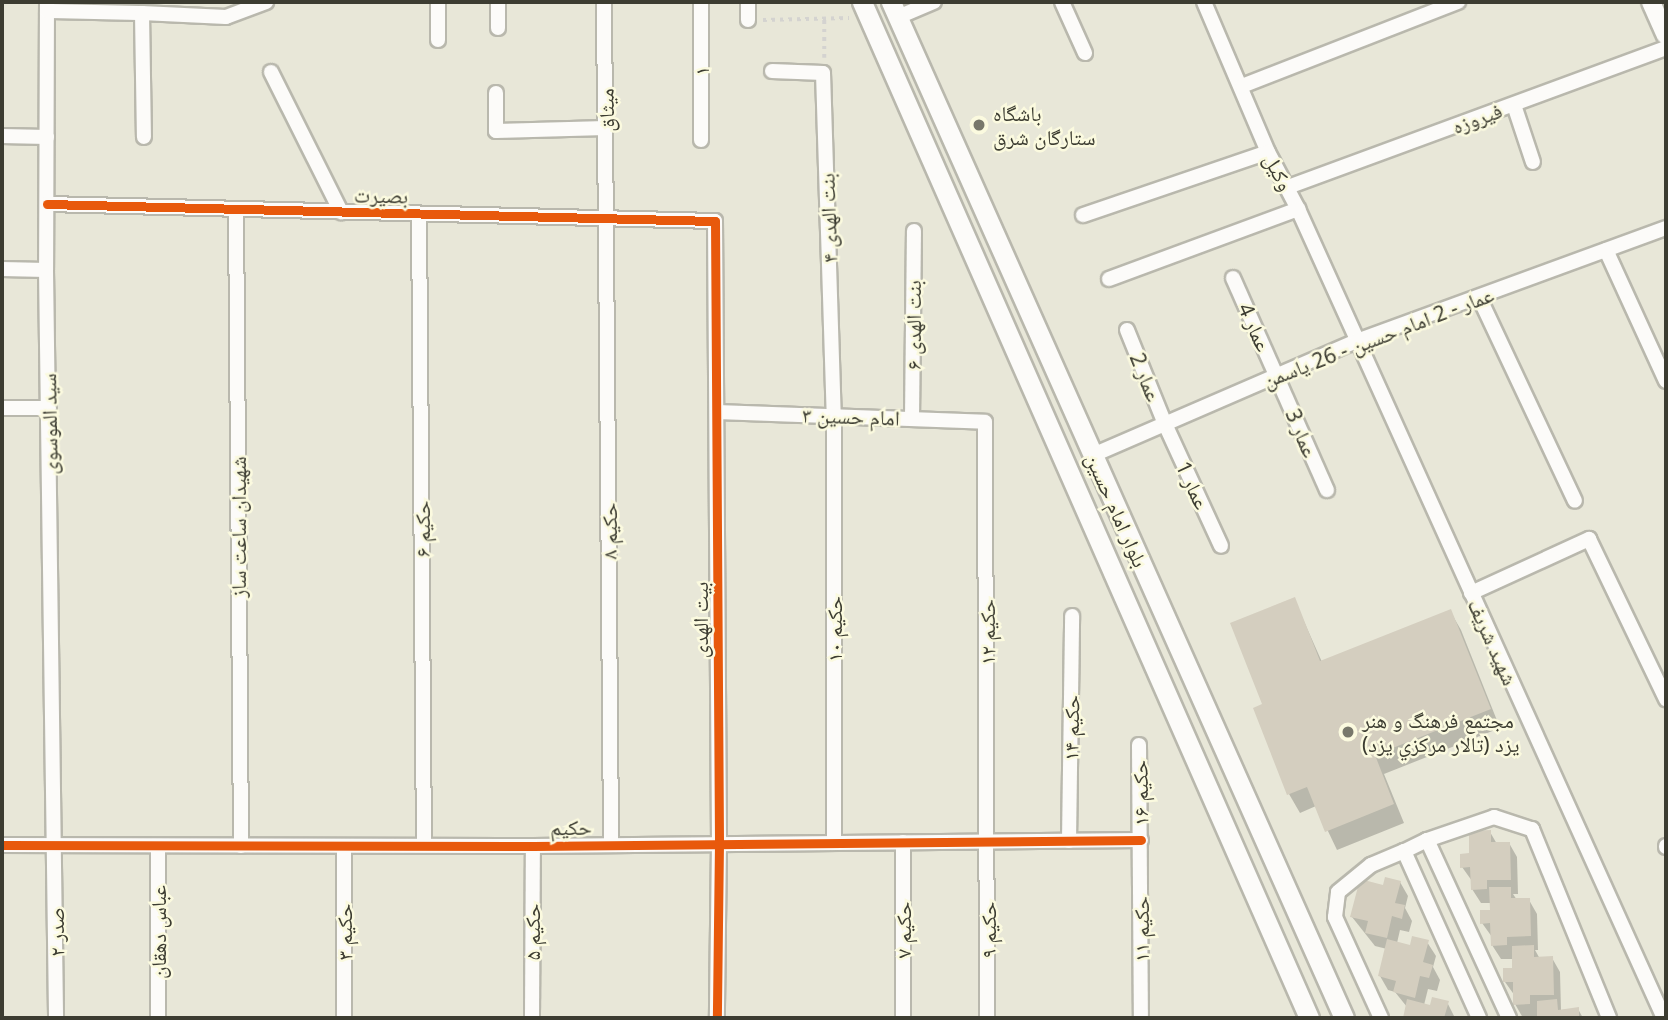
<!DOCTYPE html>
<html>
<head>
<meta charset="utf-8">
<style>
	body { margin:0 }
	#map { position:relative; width:1668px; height:1020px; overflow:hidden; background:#e8e7d8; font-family:"Noto Sans","Noto Naskh Arabic",sans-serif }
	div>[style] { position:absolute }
	.shadow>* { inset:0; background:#0003 }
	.building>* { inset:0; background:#d4cebf }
	.path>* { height:3.5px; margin-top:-1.75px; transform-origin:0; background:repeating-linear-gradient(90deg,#d4d3d0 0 3.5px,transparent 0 8.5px) }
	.roads { filter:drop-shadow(2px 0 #b9b8ad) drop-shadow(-2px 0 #b9b8ad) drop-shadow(0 2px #b9b8ad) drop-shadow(0 -2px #b9b8ad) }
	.minor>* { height:14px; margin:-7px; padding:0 7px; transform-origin:7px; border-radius:7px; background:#fcfbf9 }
	.tertiary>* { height:18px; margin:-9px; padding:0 9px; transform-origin:9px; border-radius:9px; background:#fcfbf9 }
	.secondary>* { height:19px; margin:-9.5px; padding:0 9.5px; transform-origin:9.5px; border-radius:9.5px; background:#fcfbf9 }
	.cycleway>* { height:9px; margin:-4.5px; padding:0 4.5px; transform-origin:4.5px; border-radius:4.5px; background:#e8590c }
	.dots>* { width:19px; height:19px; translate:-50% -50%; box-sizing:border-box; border:4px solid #fbfadf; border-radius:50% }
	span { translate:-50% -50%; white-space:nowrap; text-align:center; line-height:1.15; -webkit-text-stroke:5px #fbfadf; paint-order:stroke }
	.street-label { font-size:21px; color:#3c3c31 }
	.poi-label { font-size:21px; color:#3c3c31 }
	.left { translate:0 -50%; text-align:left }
	.frame { position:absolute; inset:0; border:4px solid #3c3c31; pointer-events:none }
</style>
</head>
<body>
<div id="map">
	<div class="shadow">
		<i style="clip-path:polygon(1294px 599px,1322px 662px,1450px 611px,1461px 630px,1500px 728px,1384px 774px,1404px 823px,1337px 850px,1316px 806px,1300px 813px,1289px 794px,1264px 705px)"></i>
		<i style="clip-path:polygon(1490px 832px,1497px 844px,1509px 843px,1517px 857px,1518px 894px,1513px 894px,1517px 900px,1529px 900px,1537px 914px,1538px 950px,1535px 950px,1540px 959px,1552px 958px,1560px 972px,1561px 1010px,1578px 1009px,1583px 1018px,1523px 1018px,1515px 1004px,1515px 996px,1505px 982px,1514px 970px,1514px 959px,1501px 959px,1492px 945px,1492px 937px,1482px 923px,1491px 911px,1491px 903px,1481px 903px,1472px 889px,1472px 881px,1462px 867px)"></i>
		<i style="clip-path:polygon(1400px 882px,1408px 896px,1405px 908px,1412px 921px,1409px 932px,1400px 930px,1397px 943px,1412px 947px,1427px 942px,1436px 956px,1433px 967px,1440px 980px,1437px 991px,1428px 989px,1424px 1005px,1432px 1007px,1447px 1002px,1455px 1018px,1404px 1018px,1407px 1007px,1395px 992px,1388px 990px,1380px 976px,1387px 949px,1375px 946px,1352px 917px,1384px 887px)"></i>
	</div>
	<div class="building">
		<i style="clip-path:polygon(1295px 597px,1320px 661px,1451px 609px,1491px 709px,1375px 755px,1394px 804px,1325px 832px,1307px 787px,1287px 795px,1253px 708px,1262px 704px,1230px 623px)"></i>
		<i style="clip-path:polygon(1491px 830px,1491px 842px,1510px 842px,1511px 880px,1487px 880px,1487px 889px,1471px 890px,1470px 867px,1460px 868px,1460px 854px,1469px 853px,1469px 831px)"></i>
		<i style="clip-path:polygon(1385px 877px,1401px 881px,1395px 903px,1405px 905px,1402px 919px,1392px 916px,1387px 938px,1365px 933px,1368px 921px,1350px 917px,1360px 879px,1383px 885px)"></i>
		<i style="clip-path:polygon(1489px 887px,1511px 887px,1511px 898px,1530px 898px,1531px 936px,1507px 937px,1507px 945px,1491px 946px,1490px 923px,1480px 924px,1480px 910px,1490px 910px)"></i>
		<i style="clip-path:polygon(1412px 936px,1429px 940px,1423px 962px,1433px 965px,1429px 978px,1420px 976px,1415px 998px,1393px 992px,1396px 981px,1378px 976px,1387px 939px,1410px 945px)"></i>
		<i style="clip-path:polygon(1534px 945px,1534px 957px,1553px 956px,1554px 995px,1530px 995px,1530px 1004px,1513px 1005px,1513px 982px,1503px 982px,1503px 968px,1512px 968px,1512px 946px)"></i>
		<i style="clip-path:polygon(1432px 997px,1449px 1001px,1444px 1018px,1403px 1018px,1407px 999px,1430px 1005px)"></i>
		<i style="clip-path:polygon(1557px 999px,1558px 1010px,1579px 1007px,1579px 1018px,1537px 1018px,1537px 1001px)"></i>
	</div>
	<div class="path">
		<i style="left:763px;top:20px;width:86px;rotate:-1.3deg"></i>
		<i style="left:824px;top:58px;width:39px;rotate:-90deg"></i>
	</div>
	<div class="roads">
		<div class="minor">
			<i style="left:47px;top:2px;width:268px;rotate:90.2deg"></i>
			<i style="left:46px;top:270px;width:748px;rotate:89.23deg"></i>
			<i style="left:604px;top:2px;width:842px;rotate:89.52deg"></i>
			<i style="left:748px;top:2px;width:18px;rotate:90deg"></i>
			<i style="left:1062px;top:2px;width:56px;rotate:65.7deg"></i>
			<i style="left:1204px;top:2px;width:163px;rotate:66.9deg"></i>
			<i style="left:1268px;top:152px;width:64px;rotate:62.2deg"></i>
			<i style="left:1298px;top:209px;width:888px;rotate:65.66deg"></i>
			<i style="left:47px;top:11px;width:95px;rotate:1.2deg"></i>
			<i style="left:142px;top:13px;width:124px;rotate:89.1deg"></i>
			<i style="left:142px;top:13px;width:84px;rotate:2.7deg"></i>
			<i style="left:226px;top:17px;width:43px;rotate:-20.6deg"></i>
			<i style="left:898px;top:17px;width:39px;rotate:-23deg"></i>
			<i style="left:498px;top:28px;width:26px;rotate:-90deg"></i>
			<i style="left:438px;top:40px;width:38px;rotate:-90deg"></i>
			<i style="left:772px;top:71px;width:51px;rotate:2.2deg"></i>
			<i style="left:823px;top:73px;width:342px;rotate:88.2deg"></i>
			<i style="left:834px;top:415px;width:427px;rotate:90deg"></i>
			<i style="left:271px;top:72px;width:157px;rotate:63.4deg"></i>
			<i style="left:1242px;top:86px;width:232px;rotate:-21.3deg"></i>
			<i style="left:496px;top:93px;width:38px;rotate:90deg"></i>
			<i style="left:496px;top:131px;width:110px;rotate:-1.6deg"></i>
			<i style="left:1514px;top:105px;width:60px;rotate:71.6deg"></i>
			<i style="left:2px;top:136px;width:45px;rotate:1.3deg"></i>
			<i style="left:701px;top:140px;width:138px;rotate:-90deg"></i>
			<i style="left:1288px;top:187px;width:403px;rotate:-20.2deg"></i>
			<i style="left:47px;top:204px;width:668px;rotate:1.46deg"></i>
			<i style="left:715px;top:221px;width:622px;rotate:89.63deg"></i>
			<i style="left:719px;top:843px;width:175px;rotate:90.7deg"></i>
			<i style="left:236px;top:209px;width:637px;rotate:89.55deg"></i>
			<i style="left:419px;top:214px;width:631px;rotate:89.55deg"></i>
			<i style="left:1083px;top:215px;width:195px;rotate:-18.8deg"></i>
			<i style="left:1606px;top:250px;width:144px;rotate:65.4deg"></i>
			<i style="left:2px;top:269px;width:44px;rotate:1.3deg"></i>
			<i style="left:1233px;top:278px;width:232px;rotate:66.1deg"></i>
			<i style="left:1109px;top:279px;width:202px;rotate:-20.3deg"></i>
			<i style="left:1479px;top:297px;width:225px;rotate:64.8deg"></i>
			<i style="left:1127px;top:330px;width:101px;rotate:68deg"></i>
			<i style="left:1165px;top:424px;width:134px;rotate:65.3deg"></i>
			<i style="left:2px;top:408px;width:47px"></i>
			<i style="left:717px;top:412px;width:268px;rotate:2.1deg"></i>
			<i style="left:985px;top:422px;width:596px;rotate:89.81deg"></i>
			<i style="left:912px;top:419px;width:188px;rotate:-89.4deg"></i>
			<i style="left:1093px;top:455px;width:288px;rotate:-23.4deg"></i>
			<i style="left:1357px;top:341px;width:329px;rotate:-20.1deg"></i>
			<i style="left:1471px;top:593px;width:130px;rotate:-24.6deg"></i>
			<i style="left:1589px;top:539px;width:178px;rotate:64.3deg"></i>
			<i style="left:1139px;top:745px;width:273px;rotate:89.6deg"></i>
			<i style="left:1427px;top:840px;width:25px;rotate:154deg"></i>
			<i style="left:1404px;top:851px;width:183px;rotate:65.8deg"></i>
			<i style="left:1069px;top:841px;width:225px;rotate:-89.2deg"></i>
			<i style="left:2px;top:845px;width:531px;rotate:0.11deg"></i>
			<i style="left:533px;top:846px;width:608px;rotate:-0.57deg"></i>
			<i style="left:344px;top:846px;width:172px;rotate:90deg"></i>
			<i style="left:1666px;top:846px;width:1px;rotate:90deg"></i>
			<i style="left:158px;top:1018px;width:172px;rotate:-90deg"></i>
			<i style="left:532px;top:1018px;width:172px;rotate:-89.7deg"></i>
			<i style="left:903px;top:1018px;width:176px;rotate:-90deg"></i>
			<i style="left:1381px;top:1018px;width:111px;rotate:-114.5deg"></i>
			<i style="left:1335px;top:917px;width:25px;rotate:-83deg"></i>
			<i style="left:1338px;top:892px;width:43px;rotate:-39.3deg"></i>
			<i style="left:1371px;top:865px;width:36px;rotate:-23deg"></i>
			<i style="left:1509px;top:1018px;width:196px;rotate:-114.7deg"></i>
			<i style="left:1427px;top:840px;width:71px;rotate:-18.9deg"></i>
			<i style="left:1494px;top:817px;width:40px;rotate:18deg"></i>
			<i style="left:1532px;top:829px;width:204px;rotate:67.8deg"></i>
		</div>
		<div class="tertiary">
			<i style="left:1651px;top:2px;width:36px;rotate:66deg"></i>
		</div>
		<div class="secondary">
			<i style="left:862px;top:2px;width:1110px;rotate:66.25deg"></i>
			<i style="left:891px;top:2px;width:1112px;rotate:65.97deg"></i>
		</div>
	</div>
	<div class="cycleway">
		<i style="left:47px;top:204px;width:668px;rotate:1.46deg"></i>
		<i style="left:715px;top:221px;width:622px;rotate:89.63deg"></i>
		<i style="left:719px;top:843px;width:175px;rotate:90.7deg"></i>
		<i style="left:2px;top:845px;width:531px;rotate:0.11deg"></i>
		<i style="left:533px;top:846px;width:608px;rotate:-0.57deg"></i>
	</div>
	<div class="dots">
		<i style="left:979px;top:125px;background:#78786b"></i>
		<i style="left:1348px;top:732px;background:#78786b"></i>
	</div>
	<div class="street-label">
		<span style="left:701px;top:71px;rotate:-90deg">۱</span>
		<span style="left:606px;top:110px;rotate:-91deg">میثاق</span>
		<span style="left:1477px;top:118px;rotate:-20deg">فیروزه</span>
		<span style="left:1279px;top:172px;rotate:63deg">وکیل</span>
		<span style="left:381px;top:195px;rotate:1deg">بصیرت</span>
		<span style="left:828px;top:218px;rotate:-92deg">بنت الهدی ۴</span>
		<span style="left:913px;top:325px;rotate:-90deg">بنت الهدی ۶</span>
		<span style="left:1255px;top:327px;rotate:66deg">عمار 4</span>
		<span style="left:1378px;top:337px;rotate:-21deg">عمار - 2 امام حسین - 26 یاسمن</span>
		<span style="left:1146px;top:377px;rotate:68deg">عمار 2</span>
		<span style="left:851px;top:416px;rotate:2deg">امام حسین ۳</span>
		<span style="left:49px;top:424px;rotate:-91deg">سید الموسوی</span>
		<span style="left:1302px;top:433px;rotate:67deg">عمار 3</span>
		<span style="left:1193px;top:485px;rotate:65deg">عمار 1</span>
		<span style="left:1117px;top:510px;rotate:66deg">بلوار امام حسین</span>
		<span style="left:238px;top:527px;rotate:-90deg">شهیدان ساعت ساز</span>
		<span style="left:422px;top:529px;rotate:-90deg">حکیم ۶</span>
		<span style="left:609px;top:531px;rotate:-90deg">حکیم ۸</span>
		<span style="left:700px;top:620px;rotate:-90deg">بیت الهدی</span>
		<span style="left:834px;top:629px;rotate:-90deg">حکیم ۱۰</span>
		<span style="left:987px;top:632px;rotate:-90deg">حکیم ۱۲</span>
		<span style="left:1493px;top:642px;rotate:66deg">شهید شریف</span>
		<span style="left:1071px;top:728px;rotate:-89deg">حکیم ۱۴</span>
		<span style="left:1140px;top:793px;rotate:-91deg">حکیم ۱۶</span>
		<span style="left:571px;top:827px;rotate:-1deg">حکیم</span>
		<span style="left:1141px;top:929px;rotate:-90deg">حکیم ۱۱</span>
		<span style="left:903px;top:930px;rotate:-90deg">حکیم ۷</span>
		<span style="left:988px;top:930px;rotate:-90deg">حکیم ۹</span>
		<span style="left:56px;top:932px;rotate:-90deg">صدر ۲</span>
		<span style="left:158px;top:932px;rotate:-90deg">عباس دهقان</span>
		<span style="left:344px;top:932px;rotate:-90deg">حکیم ۳</span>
		<span style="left:532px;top:932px;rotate:-90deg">حکیم ۵</span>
	</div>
	<div class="poi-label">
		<span class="left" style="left:993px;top:125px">باشگاه<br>ستارگان شرق</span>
		<span class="left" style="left:1362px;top:732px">مجتمع فرهنگ و هنر<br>یزد (تالار مركزي یزد)</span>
	</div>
	<div class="frame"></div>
</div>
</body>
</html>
